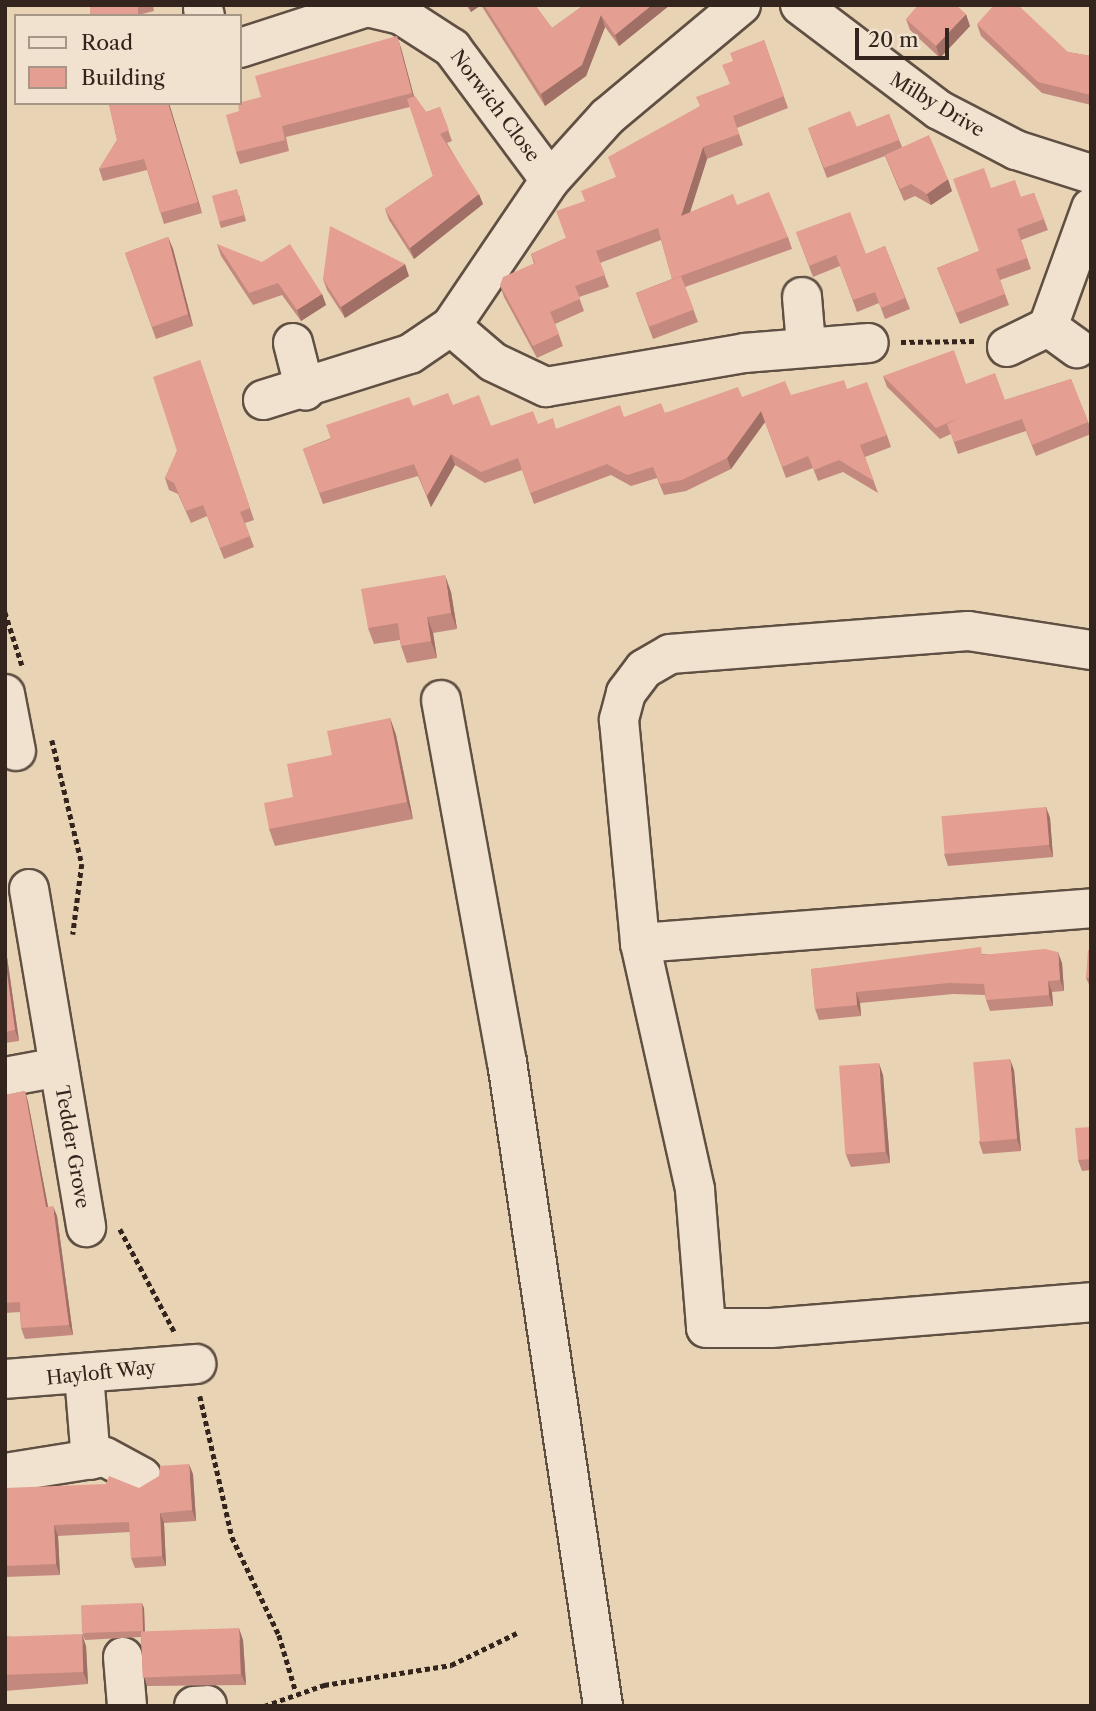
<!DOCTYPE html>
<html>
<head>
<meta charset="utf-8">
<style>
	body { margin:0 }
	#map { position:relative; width:1096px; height:1711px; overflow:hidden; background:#e9d3b5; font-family:"Libre Caslon Text",serif }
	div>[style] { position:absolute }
	.path>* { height:4.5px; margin-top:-2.25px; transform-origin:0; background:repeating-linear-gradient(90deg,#33241d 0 5px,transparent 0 8.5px) }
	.roads { filter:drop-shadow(2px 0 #605043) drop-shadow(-2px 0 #605043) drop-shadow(0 2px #605043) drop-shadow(0 -2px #605043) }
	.minor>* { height:38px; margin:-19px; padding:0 19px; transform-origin:19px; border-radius:19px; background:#f1e2cf }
	.wall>* { inset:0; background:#c4897e }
	.shaded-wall>* { inset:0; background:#a06f66 }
	.building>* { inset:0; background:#e49f92; transform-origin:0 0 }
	span { translate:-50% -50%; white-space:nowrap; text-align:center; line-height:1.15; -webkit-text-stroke:5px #f1e2cf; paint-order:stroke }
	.street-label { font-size:19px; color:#33241d }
	.frame { position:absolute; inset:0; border:7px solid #33241d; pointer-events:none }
	.legend { position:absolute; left:14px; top:14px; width:228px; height:91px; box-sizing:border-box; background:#f1e2cf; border:2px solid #a59688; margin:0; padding:9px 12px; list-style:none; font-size:21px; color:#33241d }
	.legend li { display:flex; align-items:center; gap:14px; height:35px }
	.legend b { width:35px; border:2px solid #a59688 }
	.scale { position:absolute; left:855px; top:28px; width:94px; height:32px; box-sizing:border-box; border:4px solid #33241d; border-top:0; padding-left:9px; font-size:21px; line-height:24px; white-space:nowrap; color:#33241d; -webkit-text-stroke:5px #f1e2cf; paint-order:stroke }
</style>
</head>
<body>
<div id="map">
	<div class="path">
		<i style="left:901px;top:342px;width:75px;rotate:-0.8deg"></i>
		<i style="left:5px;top:612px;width:56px;rotate:72.2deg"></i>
		<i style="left:52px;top:740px;width:128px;rotate:76.4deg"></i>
		<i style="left:82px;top:864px;width:71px;rotate:97.3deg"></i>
		<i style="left:120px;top:1229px;width:118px;rotate:62.1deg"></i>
		<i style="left:200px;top:1396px;width:145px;rotate:77.2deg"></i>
		<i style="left:232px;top:1537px;width:109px;rotate:64.4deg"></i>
		<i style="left:279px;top:1635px;width:59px;rotate:73.4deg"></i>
		<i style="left:264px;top:1706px;width:64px;rotate:-19.3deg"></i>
		<i style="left:324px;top:1685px;width:129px;rotate:-8.9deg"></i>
		<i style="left:451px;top:1665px;width:73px;rotate:-25.9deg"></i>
	</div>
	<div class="roads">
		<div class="minor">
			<i style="left:741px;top:5px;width:175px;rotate:140.1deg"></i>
			<i style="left:607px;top:117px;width:85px;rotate:132.1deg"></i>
			<i style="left:550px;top:180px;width:176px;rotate:124.1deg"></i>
			<i style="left:451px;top:326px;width:55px;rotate:40.6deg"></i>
			<i style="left:493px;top:362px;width:59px;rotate:25.3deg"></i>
			<i style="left:546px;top:387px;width:201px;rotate:-9.7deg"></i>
			<i style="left:744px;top:353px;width:125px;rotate:-4.6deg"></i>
			<i style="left:800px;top:5px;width:174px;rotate:37.1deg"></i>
			<i style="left:939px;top:110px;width:87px;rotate:27.5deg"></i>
			<i style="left:1016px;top:150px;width:79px;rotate:17.7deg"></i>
			<i style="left:203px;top:9px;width:7px;rotate:74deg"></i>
			<i style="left:240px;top:48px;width:133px;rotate:-17.9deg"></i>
			<i style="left:367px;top:7px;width:35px;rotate:13deg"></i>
			<i style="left:401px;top:15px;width:61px;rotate:32.9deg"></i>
			<i style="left:452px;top:48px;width:164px;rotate:53.4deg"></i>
			<i style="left:802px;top:297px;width:48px;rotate:85.2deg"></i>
			<i style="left:1048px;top:327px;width:127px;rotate:-70.1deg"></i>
			<i style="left:293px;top:343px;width:49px;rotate:75.7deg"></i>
			<i style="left:1007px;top:347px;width:46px;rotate:-26deg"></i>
			<i style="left:1048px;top:327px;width:36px;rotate:36deg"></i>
			<i style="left:263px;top:400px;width:154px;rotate:-17.4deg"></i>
			<i style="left:410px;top:354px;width:50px;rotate:-34.3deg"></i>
			<i style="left:1091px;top:650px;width:124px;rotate:-171.2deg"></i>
			<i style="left:968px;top:631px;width:299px;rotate:175.6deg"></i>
			<i style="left:670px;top:654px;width:30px;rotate:150deg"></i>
			<i style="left:644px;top:669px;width:30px;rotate:127deg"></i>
			<i style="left:626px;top:693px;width:28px;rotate:105deg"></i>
			<i style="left:619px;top:720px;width:224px;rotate:84.6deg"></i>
			<i style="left:640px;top:943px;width:253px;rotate:77.4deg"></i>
			<i style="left:695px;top:1190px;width:138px;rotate:85.4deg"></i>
			<i style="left:706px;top:1328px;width:65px"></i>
			<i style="left:771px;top:1328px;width:321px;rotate:-4.6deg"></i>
			<i style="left:5px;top:694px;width:58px;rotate:79.1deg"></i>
			<i style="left:441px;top:700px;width:368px;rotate:79.7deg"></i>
			<i style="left:507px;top:1062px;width:651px;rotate:81.52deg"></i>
			<i style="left:29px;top:889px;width:343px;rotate:80.4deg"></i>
			<i style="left:640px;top:943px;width:452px;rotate:-4.4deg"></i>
			<i style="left:5px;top:1077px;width:55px;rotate:-10.5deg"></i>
			<i style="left:84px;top:1375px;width:85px;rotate:85.3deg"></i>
			<i style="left:5px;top:1379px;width:192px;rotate:-4.5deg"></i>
			<i style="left:5px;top:1473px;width:101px;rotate:-9.1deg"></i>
			<i style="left:105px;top:1457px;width:42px;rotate:28.4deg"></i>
			<i style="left:123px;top:1657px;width:49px;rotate:85.3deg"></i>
			<i style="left:194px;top:1706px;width:13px;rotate:-4deg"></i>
		</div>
	</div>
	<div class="wall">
		<i style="clip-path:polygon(90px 5px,153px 5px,154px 11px,142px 14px,142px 16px,93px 16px)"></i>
		<i style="clip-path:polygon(466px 5px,535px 5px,552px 28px,584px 5px,670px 5px,619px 46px,605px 27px,586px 76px,545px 106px,481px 5px,471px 12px)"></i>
		<i style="clip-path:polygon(906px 19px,970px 26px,940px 58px,910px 30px)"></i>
		<i style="clip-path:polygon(977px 24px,1068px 52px,1091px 56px,1091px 105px,1042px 93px,981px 36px)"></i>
		<i style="clip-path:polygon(764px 40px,788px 108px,737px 128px,743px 145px,707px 159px,690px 212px,737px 205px,788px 237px,792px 249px,685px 287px,698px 322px,653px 339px,636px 293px,672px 279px,661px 240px,600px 263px,609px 287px,579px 297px,584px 311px,555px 324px,563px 346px,537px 358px,504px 297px,500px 285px,534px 264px,531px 254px,566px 238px,585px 201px,616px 177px,700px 106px,730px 84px,733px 61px)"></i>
		<i style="clip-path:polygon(401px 48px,414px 96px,426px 112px,440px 107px,452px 141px,447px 143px,483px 204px,414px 259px,389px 220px,385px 209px,433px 176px,410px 107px,286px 137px,289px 151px,240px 164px,236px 152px,239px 111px,261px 97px)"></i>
		<i style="clip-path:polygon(108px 103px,169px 103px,202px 213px,164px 224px,147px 170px,103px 181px,99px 169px,117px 140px,109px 104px)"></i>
		<i style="clip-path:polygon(889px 114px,902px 147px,952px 191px,931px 205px,915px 196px,904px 201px,885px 156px,827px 178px,808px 128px,857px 127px)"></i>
		<i style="clip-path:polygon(991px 188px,1021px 197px,1034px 193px,1048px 230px,1021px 240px,1031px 269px,1000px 280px,1009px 305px,960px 324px,937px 268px,979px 251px)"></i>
		<i style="clip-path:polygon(239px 195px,246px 221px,221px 228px,219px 222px)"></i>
		<i style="clip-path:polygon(796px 232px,866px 254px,885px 246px,910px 309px,885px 319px,879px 303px,857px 312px,840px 266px,813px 277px)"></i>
		<i style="clip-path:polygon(168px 237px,173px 249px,193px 326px,156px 339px,125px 253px)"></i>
		<i style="clip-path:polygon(217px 244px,322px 294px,326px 305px,301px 321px,282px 295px,253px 305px,221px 256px)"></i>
		<i style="clip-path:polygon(409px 276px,345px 318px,327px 290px,323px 279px)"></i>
		<i style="clip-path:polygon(200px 360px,254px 520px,245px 523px,254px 547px,224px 559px,207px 516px,191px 523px,178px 494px,169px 490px,165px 478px,177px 451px)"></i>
		<i style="clip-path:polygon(883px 376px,1005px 400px,1071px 379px,1091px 429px,1091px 434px,1036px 456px,1026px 431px,958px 454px,951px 434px,940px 439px,887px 387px)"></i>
		<i style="clip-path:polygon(847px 389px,887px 435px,891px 447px,865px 457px,878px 493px,843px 472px,818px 481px,813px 468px,786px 478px,765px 422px,731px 469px,686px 491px,664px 495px,657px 478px,631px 486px,611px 475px,534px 504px,522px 470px,485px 483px,455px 465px,431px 507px,418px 476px,323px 504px,303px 449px,413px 406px,453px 405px,491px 426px,538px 424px,556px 429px,624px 417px,665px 413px,742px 397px,791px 395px)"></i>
		<i style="clip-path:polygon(451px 592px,457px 629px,433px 633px,437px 658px,407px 663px,401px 646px,400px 640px,374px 644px,368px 628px)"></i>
		<i style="clip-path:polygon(390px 718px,396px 735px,413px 819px,275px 846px,269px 829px,293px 797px,332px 755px)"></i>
		<i style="clip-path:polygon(1046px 807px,1050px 818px,1053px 857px,948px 866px,944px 854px)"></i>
		<i style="clip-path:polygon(5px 943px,19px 1041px,5px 1043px)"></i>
		<i style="clip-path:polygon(1091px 950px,1091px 989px,1086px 978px)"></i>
		<i style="clip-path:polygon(984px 954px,1062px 963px,1064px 991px,1052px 992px,1053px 1006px,990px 1011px,986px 1000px,985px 995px,953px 994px,860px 1003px,861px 1016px,819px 1020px,815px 1009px,811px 969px)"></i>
		<i style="clip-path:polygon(1014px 1070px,1021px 1151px,983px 1154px,979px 1142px)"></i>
		<i style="clip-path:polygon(883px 1075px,890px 1163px,851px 1167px,846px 1155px)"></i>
		<i style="clip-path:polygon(25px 1091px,28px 1102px,48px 1207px,57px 1216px,73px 1335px,25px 1339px,21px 1328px,20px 1312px,5px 1313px,5px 1095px)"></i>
		<i style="clip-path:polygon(1091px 1127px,1091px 1170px,1082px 1171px,1078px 1160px)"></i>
		<i style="clip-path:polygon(193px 1474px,196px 1521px,164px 1523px,166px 1566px,135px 1568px,131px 1558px,130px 1532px,58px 1536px,60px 1575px,5px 1577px,5px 1488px,139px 1488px)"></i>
		<i style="clip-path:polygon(144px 1608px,145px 1634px,243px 1640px,246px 1685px,147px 1686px,143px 1674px,141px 1637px,85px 1640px,82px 1634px)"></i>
		<i style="clip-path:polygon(5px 1636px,86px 1646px,88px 1684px,5px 1691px)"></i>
	</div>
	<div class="shaded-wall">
		<i style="clip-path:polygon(469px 5px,481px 5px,471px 12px)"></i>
		<i style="clip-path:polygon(652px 5px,670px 5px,619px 46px,615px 35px)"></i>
		<i style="clip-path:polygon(966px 14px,970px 26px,940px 58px,936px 46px)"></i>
		<i style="clip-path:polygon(601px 15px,605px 27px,586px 76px,545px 106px,541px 94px)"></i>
		<i style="clip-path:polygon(397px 36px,401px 48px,416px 105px,412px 93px)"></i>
		<i style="clip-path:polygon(168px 103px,169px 103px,202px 213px,198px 202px)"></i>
		<i style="clip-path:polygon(703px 147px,707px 159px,685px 228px,681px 216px)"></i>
		<i style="clip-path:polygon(948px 179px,952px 191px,931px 205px,927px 194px)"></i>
		<i style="clip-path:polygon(479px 194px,483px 204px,414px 259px,410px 248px)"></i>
		<i style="clip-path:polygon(168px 237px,173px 249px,193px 326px,188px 314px)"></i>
		<i style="clip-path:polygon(405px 264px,409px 276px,345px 318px,341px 307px)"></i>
		<i style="clip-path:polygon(322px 294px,326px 305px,301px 321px,297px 310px)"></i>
		<i style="clip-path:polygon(761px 411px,765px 422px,731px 469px,727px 458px)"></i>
		<i style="clip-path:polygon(451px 454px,455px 465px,431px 507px,427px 496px)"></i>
		<i style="clip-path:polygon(445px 575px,451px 592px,457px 629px,451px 613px)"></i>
		<i style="clip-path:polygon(427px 617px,433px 633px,437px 658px,431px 641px)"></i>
		<i style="clip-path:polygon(390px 718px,396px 735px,413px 819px,407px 802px)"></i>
		<i style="clip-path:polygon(1046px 807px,1050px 818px,1053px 857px,1049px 845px)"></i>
		<i style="clip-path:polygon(5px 943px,19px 1041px,15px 1030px,5px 959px)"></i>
		<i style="clip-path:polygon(1058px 952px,1062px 963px,1064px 991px,1060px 980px)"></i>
		<i style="clip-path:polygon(1048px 981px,1052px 992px,1053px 1006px,1049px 995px)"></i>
		<i style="clip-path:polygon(856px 992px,860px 1003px,861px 1016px,857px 1005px)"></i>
		<i style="clip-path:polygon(1010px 1059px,1014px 1070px,1021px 1151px,1017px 1139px)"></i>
		<i style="clip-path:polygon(879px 1063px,883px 1075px,890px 1163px,886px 1152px)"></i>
		<i style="clip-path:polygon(25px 1091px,28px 1102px,50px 1217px,46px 1207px)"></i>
		<i style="clip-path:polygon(53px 1206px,57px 1216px,73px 1335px,69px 1325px)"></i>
		<i style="clip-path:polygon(189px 1464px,193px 1474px,196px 1521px,192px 1510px)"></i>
		<i style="clip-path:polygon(160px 1513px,164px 1523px,166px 1566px,162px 1556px)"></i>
		<i style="clip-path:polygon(54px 1525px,58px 1536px,60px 1575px,56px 1564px)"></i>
		<i style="clip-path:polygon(142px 1603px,144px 1608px,145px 1637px,143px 1631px)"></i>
		<i style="clip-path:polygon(239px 1628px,243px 1640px,246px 1685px,241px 1674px)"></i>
		<i style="clip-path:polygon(82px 1634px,86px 1646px,88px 1684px,83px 1672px)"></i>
	</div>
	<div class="building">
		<i style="left:90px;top:5px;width:48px;height:11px"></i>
		<i style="clip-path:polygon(484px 5px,535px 5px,552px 28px,584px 5px,652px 5px,615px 35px,601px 15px,582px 65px,541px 94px)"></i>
		<i style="clip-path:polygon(918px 5px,956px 5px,966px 14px,936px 46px,906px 19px)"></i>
		<i style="clip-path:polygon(994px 5px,1018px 5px,1068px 52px,1091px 56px,1091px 95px,1038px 82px,977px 24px)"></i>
		<i style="clip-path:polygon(397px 36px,412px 93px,282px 126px,285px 140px,236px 152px,226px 115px,239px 111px,238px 103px,261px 97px,255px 76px)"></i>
		<i style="clip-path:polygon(764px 40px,784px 96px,733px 116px,739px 134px,703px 147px,681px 216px,733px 194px,737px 205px,769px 192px,788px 237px,672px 279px,658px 228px,596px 251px,605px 275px,575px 286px,580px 299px,550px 312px,559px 334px,533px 346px,500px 285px,503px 277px,535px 263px,531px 254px,566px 238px,556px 211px,585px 201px,581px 191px,616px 177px,608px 157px,700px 106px,696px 97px,730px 84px,722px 65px,733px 61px,730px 53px)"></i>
		<i style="clip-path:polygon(415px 96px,426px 112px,440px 107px,449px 130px,440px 134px,479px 194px,410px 248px,385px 209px,433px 176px,407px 99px)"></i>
		<i style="clip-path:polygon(109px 103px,168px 103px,198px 202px,160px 213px,144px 159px,99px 169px,117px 140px)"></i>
		<i style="clip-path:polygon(850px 111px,857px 127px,889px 114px,899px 140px,824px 168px,808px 128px)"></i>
		<i style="clip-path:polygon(929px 135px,948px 179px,927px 194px,911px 184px,900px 189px,885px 155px)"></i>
		<i style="clip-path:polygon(984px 168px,991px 188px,1015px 180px,1021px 197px,1034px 193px,1044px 219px,1017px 229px,1027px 258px,996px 269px,1005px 294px,956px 313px,937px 268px,979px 251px,953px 179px)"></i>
		<i style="left:237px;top:189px;width:27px;height:26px;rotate:75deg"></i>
		<i style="clip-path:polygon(850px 212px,866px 254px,885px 246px,905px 298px,881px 308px,875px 292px,853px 300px,836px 255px,809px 266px,796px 232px)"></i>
		<i style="clip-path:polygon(330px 226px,405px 264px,341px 307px,323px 279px)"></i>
		<i style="clip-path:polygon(168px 237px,188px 314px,152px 327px,125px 253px)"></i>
		<i style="clip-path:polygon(217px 244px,262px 262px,290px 244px,322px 294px,297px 310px,278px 283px,249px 293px)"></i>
		<i style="left:681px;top:276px;width:36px;height:48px;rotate:69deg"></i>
		<i style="clip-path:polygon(954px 350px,966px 384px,995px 373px,1005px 400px,1071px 379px,1088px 422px,1032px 445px,1022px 419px,954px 442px,947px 424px,961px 417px,936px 428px,883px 376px)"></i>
		<i style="clip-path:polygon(200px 360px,250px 508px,240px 512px,250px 536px,220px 548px,203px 505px,186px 511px,174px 483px,165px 478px,177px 451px,153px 377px)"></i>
		<i style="clip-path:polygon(844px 380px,847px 389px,867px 382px,887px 435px,860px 445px,874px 481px,839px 460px,814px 470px,808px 456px,782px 467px,761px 411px,727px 458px,682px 480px,660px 484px,653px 467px,627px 475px,607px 464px,530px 493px,518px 458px,481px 472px,451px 454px,427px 496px,414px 464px,319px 493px,303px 449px,331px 439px,326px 425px,409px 397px,413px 406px,448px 393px,453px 405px,479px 395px,491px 426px,533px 411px,538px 424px,553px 418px,556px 429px,620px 405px,624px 417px,661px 403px,665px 413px,738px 387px,742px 397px,785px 381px,791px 395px)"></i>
		<i style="clip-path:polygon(445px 575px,451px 613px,427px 617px,431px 641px,401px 646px,398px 623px,368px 628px,361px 589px)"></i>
		<i style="clip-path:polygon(390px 718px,407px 802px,269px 829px,264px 803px,293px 797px,287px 764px,332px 755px,327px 731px)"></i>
		<i style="left:1046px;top:807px;width:38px;height:105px;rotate:85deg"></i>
		<i style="clip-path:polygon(981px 947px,982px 955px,1045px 949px,1058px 952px,1060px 980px,1048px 981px,1049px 995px,986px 1000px,984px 984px,949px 983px,856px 992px,857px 1005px,815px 1009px,811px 969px)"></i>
		<i style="clip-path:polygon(1088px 950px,1091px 950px,1091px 978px,1086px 978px)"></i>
		<i style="clip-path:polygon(5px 959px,15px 1030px,5px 1032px)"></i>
		<i style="left:1010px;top:1059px;width:80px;height:37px;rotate:85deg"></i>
		<i style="left:879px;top:1063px;width:89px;height:40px;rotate:86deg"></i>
		<i style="clip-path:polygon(25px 1091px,46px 1207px,53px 1206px,69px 1325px,21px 1328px,20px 1302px,5px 1303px,5px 1095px)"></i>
		<i style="clip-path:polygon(1091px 1127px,1091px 1159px,1078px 1160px,1075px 1128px)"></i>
		<i style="clip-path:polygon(189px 1464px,192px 1510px,160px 1513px,162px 1556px,131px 1558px,129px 1522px,54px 1525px,56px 1564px,5px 1566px,5px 1488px,106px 1484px,109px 1476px,139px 1488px,159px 1476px,160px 1466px)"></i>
		<i style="left:142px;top:1603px;width:28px;height:61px;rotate:88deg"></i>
		<i style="left:239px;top:1628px;width:46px;height:98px;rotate:88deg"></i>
		<i style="left:82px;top:1634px;width:38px;height:77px;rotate:88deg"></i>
	</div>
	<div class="street-label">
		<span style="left:937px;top:105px;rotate:31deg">Milby Drive</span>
		<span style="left:495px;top:106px;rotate:53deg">Norwich Close</span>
		<span style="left:72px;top:1147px;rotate:80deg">Tedder Grove</span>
		<span style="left:101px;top:1373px;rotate:-6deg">Hayloft Way</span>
	</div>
	<div class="frame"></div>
	<ul class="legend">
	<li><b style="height:9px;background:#f1e2cf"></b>Road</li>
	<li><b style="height:19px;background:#e49f92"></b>Building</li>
	</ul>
	<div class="scale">20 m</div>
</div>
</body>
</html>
